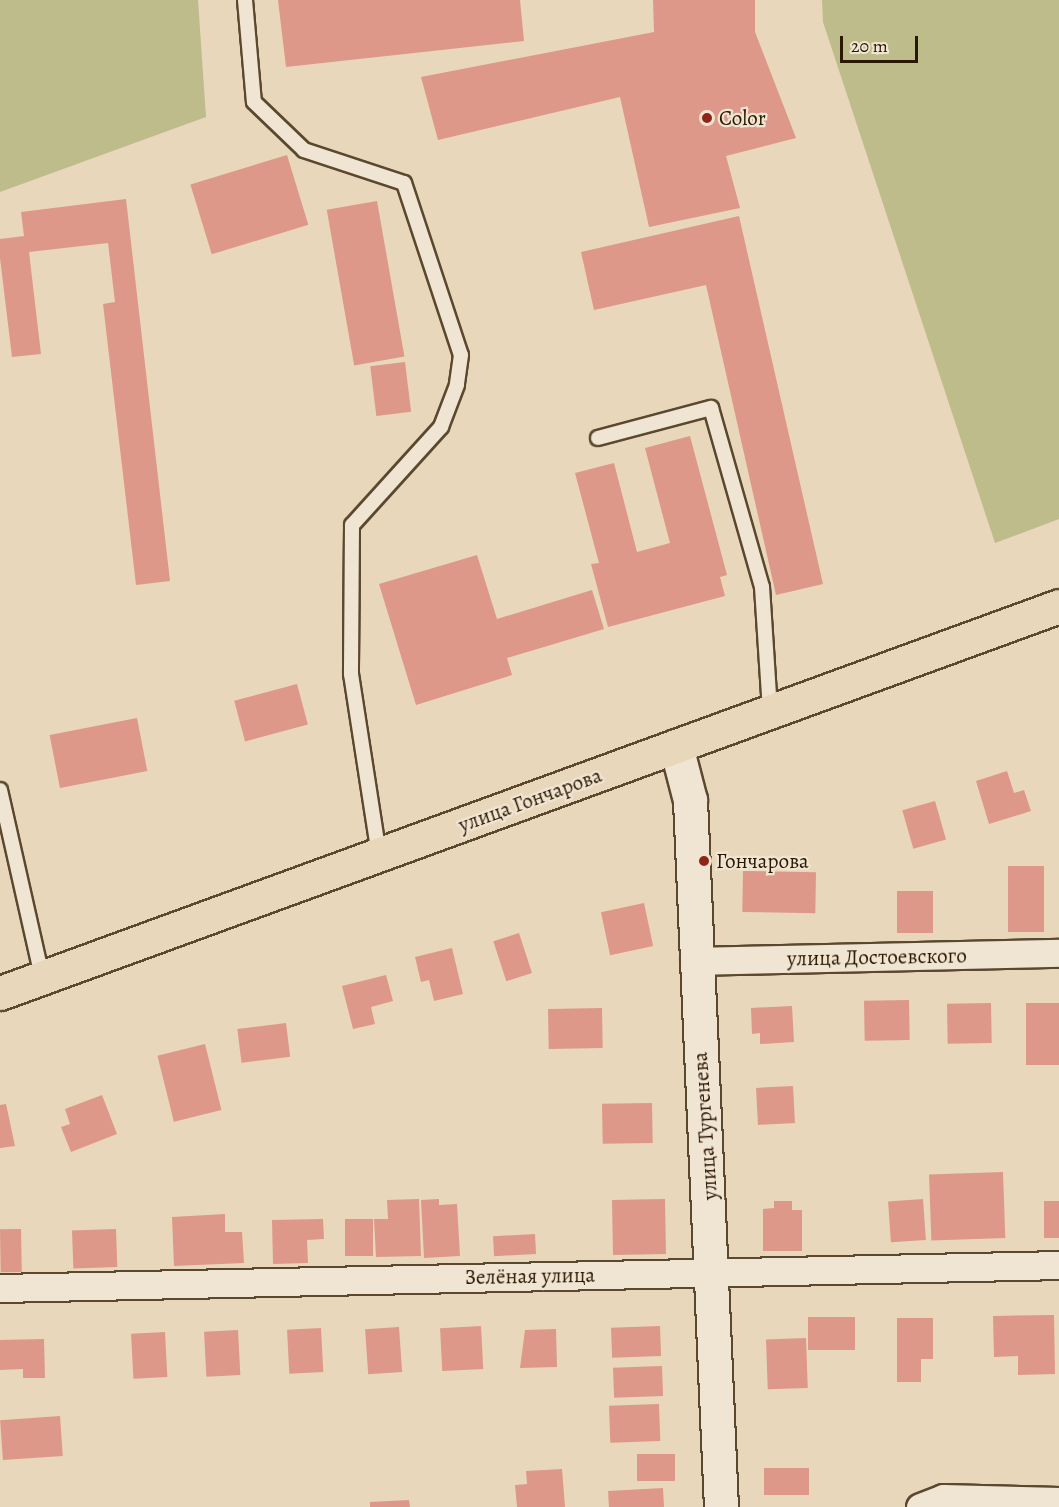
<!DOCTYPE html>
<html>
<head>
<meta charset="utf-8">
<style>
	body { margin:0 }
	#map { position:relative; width:1059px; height:1507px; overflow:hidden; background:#e8d7bb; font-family:Alegreya,serif }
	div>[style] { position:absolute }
	.green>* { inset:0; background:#bebc8b }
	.building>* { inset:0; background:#dd9889; transform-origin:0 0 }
	.roads { filter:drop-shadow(2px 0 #5a482f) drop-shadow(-2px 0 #5a482f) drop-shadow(0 2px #5a482f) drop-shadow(0 -2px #5a482f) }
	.lane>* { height:14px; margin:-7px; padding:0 7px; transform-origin:7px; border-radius:7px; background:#f0e5d3 }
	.street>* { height:27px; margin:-13.5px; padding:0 13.5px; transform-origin:13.5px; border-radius:13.5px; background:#f0e5d3 }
	.secondary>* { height:33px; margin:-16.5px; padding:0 16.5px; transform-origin:16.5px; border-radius:16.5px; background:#f0e5d3 }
	.primary>* { height:33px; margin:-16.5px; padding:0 16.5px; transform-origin:16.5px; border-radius:16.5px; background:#e8d7bb }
	.dots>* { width:16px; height:16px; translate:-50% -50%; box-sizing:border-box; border:3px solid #f0e5d3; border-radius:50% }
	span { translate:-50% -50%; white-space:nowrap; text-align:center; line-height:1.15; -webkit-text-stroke:4.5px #f0e5d3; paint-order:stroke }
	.poi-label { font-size:21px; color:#2b1800 }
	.left { translate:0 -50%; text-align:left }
	.street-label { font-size:21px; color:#2b1800 }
	.scale { position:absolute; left:840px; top:36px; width:78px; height:27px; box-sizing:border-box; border:3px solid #2b1800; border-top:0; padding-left:8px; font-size:18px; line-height:21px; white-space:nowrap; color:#2b1800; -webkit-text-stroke:4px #f0e5d3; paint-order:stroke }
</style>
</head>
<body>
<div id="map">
	<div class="green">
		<i style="clip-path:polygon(0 0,198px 0,206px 117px,0 192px)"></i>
		<i style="clip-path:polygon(822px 0,1059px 0,1059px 519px,995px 543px,823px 22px)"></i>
	</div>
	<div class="building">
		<i style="clip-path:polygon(278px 0,520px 0,524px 41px,286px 67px)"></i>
		<i style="clip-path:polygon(653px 0,755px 0,755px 32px,796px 138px,726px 156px,740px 208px,649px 227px,620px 97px,438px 140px,421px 77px,654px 32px)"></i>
		<i style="left:287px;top:155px;width:73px;height:101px;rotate:73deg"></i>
		<i style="clip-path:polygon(126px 199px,170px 581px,136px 585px,103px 304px,115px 302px,108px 243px,29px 252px,41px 354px,12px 357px,0 258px,0 239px,24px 236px,21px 212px)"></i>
		<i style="left:377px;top:201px;width:158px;height:51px;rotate:80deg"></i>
		<i style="clip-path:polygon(739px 216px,823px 584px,776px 595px,706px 285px,594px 310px,581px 252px)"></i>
		<i style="left:405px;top:362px;width:50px;height:35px;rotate:83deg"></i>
		<i style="clip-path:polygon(690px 436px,727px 575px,720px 577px,725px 596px,608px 627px,591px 564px,599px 563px,575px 473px,614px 463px,637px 552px,670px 543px,645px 448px)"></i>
		<i style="clip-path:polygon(477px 555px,497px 619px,592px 590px,604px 629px,507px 658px,512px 675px,416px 705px,379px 584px)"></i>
		<i style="left:297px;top:684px;width:42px;height:65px;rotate:75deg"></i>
		<i style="left:137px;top:718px;width:54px;height:89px;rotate:79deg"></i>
		<i style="clip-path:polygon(1007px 771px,1014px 793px,1024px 790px,1031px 811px,989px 824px,976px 781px)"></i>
		<i style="left:935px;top:801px;width:40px;height:34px;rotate:74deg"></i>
		<i style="left:1008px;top:866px;width:36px;height:66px"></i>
		<i style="left:743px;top:871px;width:73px;height:41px;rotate:1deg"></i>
		<i style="left:897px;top:891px;width:36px;height:42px"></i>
		<i style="left:644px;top:903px;width:44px;height:44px;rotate:78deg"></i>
		<i style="left:519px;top:933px;width:42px;height:27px;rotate:72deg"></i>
		<i style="clip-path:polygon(452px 948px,463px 994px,434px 1001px,429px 980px,421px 982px,415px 957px)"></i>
		<i style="clip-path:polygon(386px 975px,393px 1001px,371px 1007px,375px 1024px,353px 1029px,342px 986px)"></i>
		<i style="left:909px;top:1000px;width:40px;height:45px;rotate:89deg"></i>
		<i style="left:991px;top:1003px;width:40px;height:44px;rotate:89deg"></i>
		<i style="left:1059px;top:1003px;width:62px;height:33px;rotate:90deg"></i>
		<i style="clip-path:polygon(792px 1006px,794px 1042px,760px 1044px,760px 1033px,752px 1034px,751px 1008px)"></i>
		<i style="left:602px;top:1008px;width:40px;height:54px;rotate:89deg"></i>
		<i style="left:286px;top:1023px;width:34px;height:49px;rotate:83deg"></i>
		<i style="left:205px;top:1044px;width:68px;height:49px;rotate:76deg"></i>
		<i style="left:793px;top:1086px;width:37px;height:37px;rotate:87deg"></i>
		<i style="clip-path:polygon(102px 1095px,117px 1134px,71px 1152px,61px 1127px,70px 1124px,65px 1109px)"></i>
		<i style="left:652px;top:1103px;width:40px;height:50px;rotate:89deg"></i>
		<i style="clip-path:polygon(6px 1104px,15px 1146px,0 1148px,0 1105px)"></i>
		<i style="left:1003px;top:1172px;width:66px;height:74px;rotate:88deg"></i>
		<i style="clip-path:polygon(419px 1199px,421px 1256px,376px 1257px,374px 1219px,388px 1219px,387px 1200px)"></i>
		<i style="clip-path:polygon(439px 1199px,439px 1205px,457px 1204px,460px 1256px,424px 1258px,421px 1200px)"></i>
		<i style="left:665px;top:1199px;width:55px;height:53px;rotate:89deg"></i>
		<i style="left:923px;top:1199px;width:41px;height:35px;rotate:86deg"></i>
		<i style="clip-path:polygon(774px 1201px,792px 1201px,792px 1210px,802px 1210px,802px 1251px,763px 1251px,763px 1209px,774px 1208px)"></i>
		<i style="left:1044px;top:1201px;width:15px;height:37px"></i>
		<i style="clip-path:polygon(225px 1214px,225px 1232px,242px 1232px,244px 1263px,174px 1266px,172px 1217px)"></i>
		<i style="clip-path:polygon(323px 1219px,324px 1239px,307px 1240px,308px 1263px,273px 1264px,272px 1220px)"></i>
		<i style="left:373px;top:1219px;width:37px;height:28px;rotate:90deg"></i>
		<i style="left:21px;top:1229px;width:43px;height:21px;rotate:89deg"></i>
		<i style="left:116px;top:1229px;width:38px;height:44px;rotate:88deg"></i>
		<i style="left:535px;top:1234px;width:20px;height:42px;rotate:87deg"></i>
		<i style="clip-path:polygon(1054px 1315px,1055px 1374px,1018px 1375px,1018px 1356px,994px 1357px,993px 1316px)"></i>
		<i style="left:855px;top:1317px;width:33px;height:47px;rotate:90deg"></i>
		<i style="clip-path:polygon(897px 1318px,933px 1318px,933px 1359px,921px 1359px,921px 1382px,897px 1382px)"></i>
		<i style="left:481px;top:1326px;width:43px;height:41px;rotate:87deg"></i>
		<i style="left:660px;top:1326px;width:30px;height:49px;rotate:88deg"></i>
		<i style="left:399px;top:1327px;width:45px;height:34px;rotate:86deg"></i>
		<i style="left:321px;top:1328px;width:44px;height:34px;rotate:87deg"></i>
		<i style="clip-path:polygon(556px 1329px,557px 1367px,520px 1368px,525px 1330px)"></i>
		<i style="left:238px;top:1330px;width:45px;height:34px;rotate:87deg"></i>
		<i style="left:165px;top:1332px;width:45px;height:34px;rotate:87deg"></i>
		<i style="left:806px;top:1338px;width:50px;height:40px;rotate:88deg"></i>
		<i style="clip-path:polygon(44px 1339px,45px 1378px,23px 1378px,23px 1369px,0 1370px,0 1340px)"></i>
		<i style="left:662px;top:1366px;width:30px;height:49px;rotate:88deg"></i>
		<i style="left:659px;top:1404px;width:37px;height:50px;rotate:88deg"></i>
		<i style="left:60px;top:1416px;width:40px;height:60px;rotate:86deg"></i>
		<i style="left:637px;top:1454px;width:38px;height:27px"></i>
		<i style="left:809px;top:1468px;width:27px;height:45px;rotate:90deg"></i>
		<i style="clip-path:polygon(562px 1469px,565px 1507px,517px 1507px,515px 1485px,527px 1484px,526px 1471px)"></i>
		<i style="left:663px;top:1488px;width:19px;height:55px;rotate:87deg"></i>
		<i style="clip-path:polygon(409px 1500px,410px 1507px,370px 1507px,370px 1502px)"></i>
	</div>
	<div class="roads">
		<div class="lane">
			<i style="left:245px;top:0;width:102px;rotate:85deg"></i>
			<i style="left:254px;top:102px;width:69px;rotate:43.8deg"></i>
			<i style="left:304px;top:150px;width:105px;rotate:18.3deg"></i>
			<i style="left:404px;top:183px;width:181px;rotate:71.7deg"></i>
			<i style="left:461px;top:355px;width:30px;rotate:98deg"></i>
			<i style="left:457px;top:385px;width:45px;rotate:110.9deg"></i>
			<i style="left:441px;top:427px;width:132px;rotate:132.2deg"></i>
			<i style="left:352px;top:525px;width:149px;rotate:90.4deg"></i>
			<i style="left:351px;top:674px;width:183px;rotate:81.2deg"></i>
			<i style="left:598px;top:438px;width:117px;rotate:-14.9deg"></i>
			<i style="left:711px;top:408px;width:186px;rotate:74.1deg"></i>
			<i style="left:762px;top:587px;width:125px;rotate:86.3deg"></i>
			<i style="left:0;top:790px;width:192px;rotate:77.3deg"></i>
		</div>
		<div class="street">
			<i style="left:694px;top:961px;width:365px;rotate:-1.3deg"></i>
			<i style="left:0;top:1288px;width:1059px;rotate:-1.24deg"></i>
			<i style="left:920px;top:1507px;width:25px;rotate:-21deg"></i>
			<i style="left:943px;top:1498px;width:116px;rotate:1.5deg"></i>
		</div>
		<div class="secondary">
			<i style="left:676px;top:746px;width:56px;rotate:75.5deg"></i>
			<i style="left:690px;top:800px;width:708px;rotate:87.49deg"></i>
		</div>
		<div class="primary">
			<i style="left:0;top:993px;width:1127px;rotate:-20.07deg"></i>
		</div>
	</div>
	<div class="dots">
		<i style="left:707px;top:118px;background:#8f2418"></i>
		<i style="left:704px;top:861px;background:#8f2418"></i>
	</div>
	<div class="poi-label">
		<span class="left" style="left:719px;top:118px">Color</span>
		<span class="left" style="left:716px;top:861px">Гончарова</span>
	</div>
	<div class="street-label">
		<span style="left:530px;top:800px;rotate:-20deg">улица Гончарова</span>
		<span style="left:877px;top:957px;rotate:-1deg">улица Достоевского</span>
		<span style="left:705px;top:1126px;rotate:-94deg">улица Тургенева</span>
		<span style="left:530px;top:1276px;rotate:-1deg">Зелёная улица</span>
	</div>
	<div class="scale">20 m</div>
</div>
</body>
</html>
